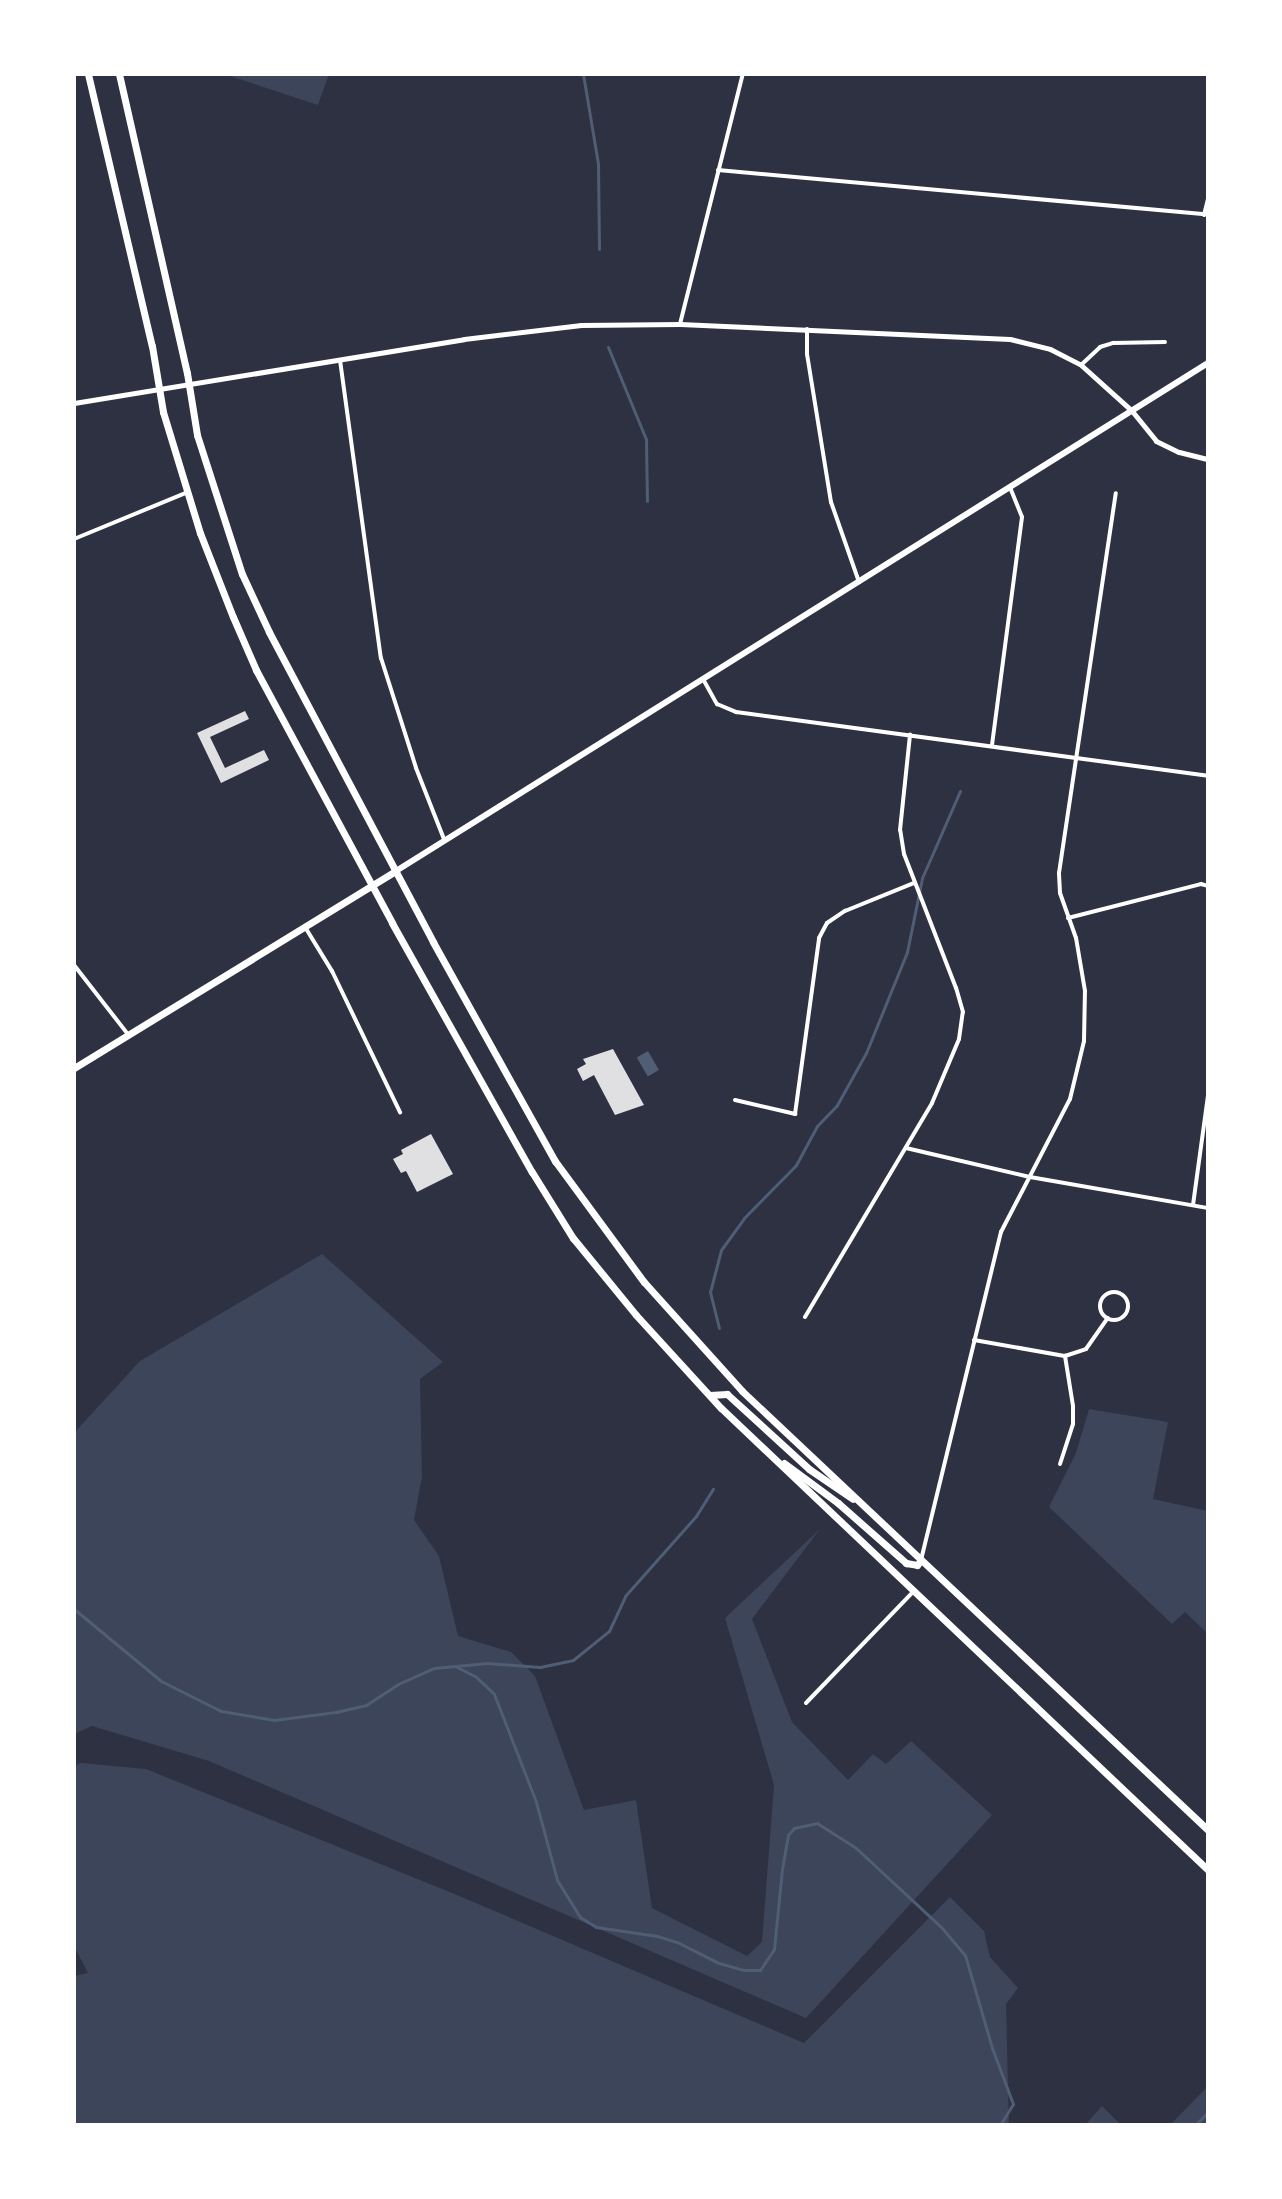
<!DOCTYPE html>
<html>
<head>
<meta charset="utf-8">
<style>
	body { margin:0 }
	#map { position:relative; width:1282px; height:2199px; overflow:hidden; background:#2d3142; font-family:Georgia,serif }
	div>[style] { position:absolute }
	.green>* { inset:0; background:#3c4559 }
	.water>* { inset:0; background:#4f5d75; transform-origin:0 0 }
	.stream>* { height:3px; margin:-1.5px; padding:0 1.5px; transform-origin:1.5px; border-radius:1.5px; background:#4f5d75 }
	.building>* { inset:0; background:#e0e0e3 }
	.minor>* { height:4px; margin:-2px; padding:0 2px; transform-origin:2px; border-radius:2px; background:#fff }
	.minor>.ring { margin:-2px; padding:0; box-sizing:content-box; background:none; border:4px solid #fff; border-radius:50% }
	.tertiary>* { height:5px; margin:-2.5px; padding:0 2.5px; transform-origin:2.5px; border-radius:2.5px; background:#fff }
	.secondary>* { height:6px; margin:-3px; padding:0 3px; transform-origin:3px; border-radius:3px; background:#fff }
	.primary>* { height:7px; margin:-3.5px; padding:0 3.5px; transform-origin:3.5px; border-radius:3.5px; background:#fff }
	.trunk>* { height:7px; margin:-3.5px; padding:0 3.5px; transform-origin:3.5px; border-radius:3.5px; background:#fff }
	span { translate:-50% -50%; white-space:nowrap; text-align:center; line-height:1.15; -webkit-text-stroke:8px #fff; paint-order:stroke }
	.frame { position:absolute; inset:0; border:76px solid #fff; pointer-events:none }
</style>
</head>
<body>
<div id="map">
	<div class="green">
		<i style="clip-path:polygon(224px 74px,329px 74px,318px 105px)"></i>
		<i style="clip-path:polygon(322px 1254px,443px 1362px,420px 1379px,422px 1477px,414px 1520px,439px 1556px,458px 1636px,511px 1652px,535px 1676px,584px 1810px,636px 1800px,652px 1908px,747px 1956px,762px 1942px,774px 1785px,725px 1618px,820px 1529px,752px 1619px,792px 1722px,848px 1780px,873px 1754px,886px 1764px,911px 1741px,992px 1815px,806px 2018px,209px 1761px,92px 1726px,74px 1734px,74px 1433px,140px 1361px)"></i>
		<i style="clip-path:polygon(1089px 1409px,1168px 1422px,1153px 1499px,1208px 1511px,1208px 1634px,1185px 1612px,1172px 1624px,1049px 1507px,1076px 1453px)"></i>
		<i style="clip-path:polygon(81px 1763px,146px 1769px,457px 1895px,804px 2043px,950px 1897px,984px 1931px,990px 1957px,1018px 1988px,1006px 2004px,1009px 2125px,74px 2125px,74px 1976px,88px 1973px,74px 1946px,74px 1766px)"></i>
		<i style="clip-path:polygon(1208px 2086px,1208px 2125px,1170px 2125px)"></i>
		<i style="clip-path:polygon(1102px 2106px,1121px 2125px,1085px 2125px)"></i>
	</div>
	<div class="water">
		<i style="left:648px;top:1051px;width:22px;height:13px;rotate:60deg"></i>
	</div>
	<div class="stream">
		<i style="left:583px;top:74px;width:91px;rotate:80.5deg"></i>
		<i style="left:598px;top:164px;width:85px;rotate:89.3deg"></i>
		<i style="left:608px;top:347px;width:100px;rotate:67.6deg"></i>
		<i style="left:646px;top:439px;width:62px;rotate:89.1deg"></i>
		<i style="left:719px;top:1328px;width:37px;rotate:-104deg"></i>
		<i style="left:710px;top:1292px;width:43px;rotate:-75.3deg"></i>
		<i style="left:721px;top:1250px;width:39px;rotate:-54deg"></i>
		<i style="left:744px;top:1218px;width:74px;rotate:-45.5deg"></i>
		<i style="left:796px;top:1165px;width:44px;rotate:-61.7deg"></i>
		<i style="left:817px;top:1126px;width:29px;rotate:-46deg"></i>
		<i style="left:837px;top:1105px;width:60px;rotate:-60.9deg"></i>
		<i style="left:866px;top:1053px;width:109px;rotate:-67.9deg"></i>
		<i style="left:907px;top:952px;width:76px;rotate:-78.5deg"></i>
		<i style="left:922px;top:878px;width:95px;rotate:-66.4deg"></i>
		<i style="left:74px;top:1609px;width:113px;rotate:39.6deg"></i>
		<i style="left:161px;top:1681px;width:67px;rotate:26.6deg"></i>
		<i style="left:221px;top:1711px;width:54px;rotate:9.6deg"></i>
		<i style="left:274px;top:1720px;width:63px;rotate:-7.4deg"></i>
		<i style="left:336px;top:1712px;width:31px;rotate:-13deg"></i>
		<i style="left:366px;top:1705px;width:38px;rotate:-33deg"></i>
		<i style="left:398px;top:1684px;width:39px;rotate:-24deg"></i>
		<i style="left:434px;top:1668px;width:54px;rotate:-5.3deg"></i>
		<i style="left:488px;top:1663px;width:52px;rotate:4.4deg"></i>
		<i style="left:540px;top:1667px;width:34px;rotate:-12deg"></i>
		<i style="left:573px;top:1660px;width:46px;rotate:-38.9deg"></i>
		<i style="left:609px;top:1631px;width:38px;rotate:-65deg"></i>
		<i style="left:625px;top:1596px;width:107px;rotate:-48.4deg"></i>
		<i style="left:696px;top:1516px;width:32px;rotate:-58deg"></i>
		<i style="left:455px;top:1666px;width:22px;rotate:27deg"></i>
		<i style="left:475px;top:1676px;width:26px;rotate:43deg"></i>
		<i style="left:494px;top:1694px;width:116px;rotate:68.7deg"></i>
		<i style="left:536px;top:1802px;width:81px;rotate:74.9deg"></i>
		<i style="left:557px;top:1880px;width:44px;rotate:58.1deg"></i>
		<i style="left:580px;top:1917px;width:19px;rotate:32deg"></i>
		<i style="left:596px;top:1927px;width:62px;rotate:8.4deg"></i>
		<i style="left:657px;top:1936px;width:21px;rotate:17deg"></i>
		<i style="left:677px;top:1942px;width:47px;rotate:26.6deg"></i>
		<i style="left:719px;top:1963px;width:26px;rotate:16deg"></i>
		<i style="left:744px;top:1970px;width:16px"></i>
		<i style="left:760px;top:1970px;width:25px;rotate:-56deg"></i>
		<i style="left:774px;top:1949px;width:80px;rotate:-84.3deg"></i>
		<i style="left:782px;top:1869px;width:35px;rotate:-80deg"></i>
		<i style="left:788px;top:1835px;width:9px;rotate:-49deg"></i>
		<i style="left:794px;top:1828px;width:24px;rotate:-12deg"></i>
		<i style="left:817px;top:1823px;width:46px;rotate:32.7deg"></i>
		<i style="left:856px;top:1848px;width:117px;rotate:42.9deg"></i>
		<i style="left:942px;top:1928px;width:35px;rotate:50deg"></i>
		<i style="left:965px;top:1955px;width:97px;rotate:73.8deg"></i>
		<i style="left:992px;top:2048px;width:60px;rotate:69.4deg"></i>
		<i style="left:1013px;top:2104px;width:25px;rotate:122deg"></i>
		<i style="left:1195px;top:2125px;width:18px;rotate:-45deg"></i>
	</div>
	<div class="building">
		<i style="clip-path:polygon(245px 711px,249px 719px,210px 737px,225px 768px,264px 750px,269px 760px,221px 783px,197px 733px)"></i>
		<i style="clip-path:polygon(613px 1049px,644px 1105px,615px 1115px,594px 1075px,583px 1081px,577px 1069px,586px 1064px,583px 1059px)"></i>
		<i style="clip-path:polygon(431px 1134px,453px 1174px,417px 1192px,406px 1171px,401px 1173px,393px 1159px,403px 1154px,401px 1150px)"></i>
	</div>
	<div class="minor">
		<i style="left:718px;top:170px;width:492px;rotate:5.2deg"></i>
		<i style="left:1204px;top:215px;width:16px;rotate:-76deg"></i>
		<i style="left:680px;top:324px;width:258px;rotate:-75.9deg"></i>
		<i style="left:807px;top:329px;width:25px;rotate:90deg"></i>
		<i style="left:807px;top:354px;width:150px;rotate:80.8deg"></i>
		<i style="left:831px;top:502px;width:85px;rotate:70.7deg"></i>
		<i style="left:340px;top:360px;width:301px;rotate:82.2deg"></i>
		<i style="left:381px;top:658px;width:115px;rotate:72.3deg"></i>
		<i style="left:416px;top:768px;width:76px;rotate:68.5deg"></i>
		<i style="left:1081px;top:365px;width:26px;rotate:-43deg"></i>
		<i style="left:1100px;top:347px;width:14px;rotate:-17deg"></i>
		<i style="left:1113px;top:343px;width:52px;rotate:-1.1deg"></i>
		<i style="left:74px;top:539px;width:123px;rotate:-22.4deg"></i>
		<i style="left:703px;top:679px;width:29px;rotate:61deg"></i>
		<i style="left:717px;top:704px;width:21px;rotate:23deg"></i>
		<i style="left:736px;top:712px;width:476px;rotate:7.7deg"></i>
		<i style="left:992px;top:745px;width:230px;rotate:-82.5deg"></i>
		<i style="left:1022px;top:517px;width:31px;rotate:-112deg"></i>
		<i style="left:1068px;top:918px;width:137px;rotate:-14.3deg"></i>
		<i style="left:1201px;top:884px;width:7px;rotate:16deg"></i>
		<i style="left:305px;top:927px;width:52px;rotate:58.5deg"></i>
		<i style="left:332px;top:971px;width:157px;rotate:64.3deg"></i>
		<i style="left:74px;top:965px;width:86px;rotate:52.1deg"></i>
		<i style="left:735px;top:1100px;width:62px;rotate:13.1deg"></i>
		<i style="left:795px;top:1114px;width:178px;rotate:-82.2deg"></i>
		<i style="left:819px;top:938px;width:17px;rotate:-62deg"></i>
		<i style="left:827px;top:923px;width:22px;rotate:-34deg"></i>
		<i style="left:845px;top:911px;width:74px;rotate:-22.1deg"></i>
		<i style="left:906px;top:1148px;width:127px;rotate:13.2deg"></i>
		<i style="left:1030px;top:1177px;width:181px;rotate:9.9deg"></i>
		<i style="left:1193px;top:1205px;width:111px;rotate:-82.2deg"></i>
		<i class="ring" style="left:1100px;top:1292px;width:24px;height:24px"></i>
		<i style="left:805px;top:1317px;width:249px;rotate:-59.3deg"></i>
		<i style="left:932px;top:1103px;width:69px;rotate:-67.1deg"></i>
		<i style="left:959px;top:1039px;width:27px;rotate:-82deg"></i>
		<i style="left:963px;top:1012px;width:25px;rotate:-106deg"></i>
		<i style="left:956px;top:988px;width:144px;rotate:-111.2deg"></i>
		<i style="left:904px;top:854px;width:24px;rotate:-99deg"></i>
		<i style="left:900px;top:830px;width:96px;rotate:-84deg"></i>
		<i style="left:974px;top:1340px;width:92px;rotate:10deg"></i>
		<i style="left:1065px;top:1356px;width:22px;rotate:-18deg"></i>
		<i style="left:1086px;top:1349px;width:38px;rotate:-55deg"></i>
		<i style="left:1060px;top:1464px;width:42px;rotate:-72deg"></i>
		<i style="left:1073px;top:1424px;width:18px;rotate:-90deg"></i>
		<i style="left:1073px;top:1406px;width:51px;rotate:-99.1deg"></i>
		<i style="left:921px;top:1560px;width:338px;rotate:-76.3deg"></i>
		<i style="left:1001px;top:1232px;width:150px;rotate:-62.6deg"></i>
		<i style="left:1070px;top:1099px;width:60px;rotate:-76.4deg"></i>
		<i style="left:1084px;top:1041px;width:50px;rotate:-88.9deg"></i>
		<i style="left:1085px;top:991px;width:54px;rotate:-99.6deg"></i>
		<i style="left:1076px;top:938px;width:48px;rotate:-109.6deg"></i>
		<i style="left:1060px;top:893px;width:20px;rotate:-93deg"></i>
		<i style="left:1059px;top:873px;width:384px;rotate:-81.5deg"></i>
		<i style="left:806px;top:1703px;width:154px;rotate:-46.1deg"></i>
	</div>
	<div class="tertiary">
		<i style="left:74px;top:403px;width:395px;rotate:-9.3deg"></i>
		<i style="left:464px;top:339px;width:118px;rotate:-6.8deg"></i>
		<i style="left:581px;top:325px;width:99px;rotate:-0.6deg"></i>
		<i style="left:680px;top:324px;width:330px;rotate:2.6deg"></i>
		<i style="left:1010px;top:339px;width:41px;rotate:14deg"></i>
		<i style="left:1050px;top:349px;width:35px;rotate:27deg"></i>
		<i style="left:1081px;top:365px;width:69px;rotate:42deg"></i>
		<i style="left:1132px;top:411px;width:38px;rotate:51deg"></i>
		<i style="left:1156px;top:441px;width:25px;rotate:26deg"></i>
		<i style="left:1179px;top:452px;width:30px;rotate:14deg"></i>
	</div>
	<div class="secondary">
		<i style="left:396px;top:871px;width:958px;rotate:-32.03deg"></i>
	</div>
	<div class="primary">
		<i style="left:74px;top:1068px;width:377px;rotate:-31.5deg"></i>
	</div>
	<div class="trunk">
		<i style="left:88px;top:74px;width:279px;rotate:76.8deg"></i>
		<i style="left:152px;top:346px;width:67px;rotate:80.5deg"></i>
		<i style="left:163px;top:412px;width:127px;rotate:73deg"></i>
		<i style="left:200px;top:533px;width:90px;rotate:68.6deg"></i>
		<i style="left:233px;top:617px;width:58px;rotate:66.5deg"></i>
		<i style="left:256px;top:670px;width:287px;rotate:61.7deg"></i>
		<i style="left:392px;top:923px;width:286px;rotate:60.7deg"></i>
		<i style="left:532px;top:1172px;width:78px;rotate:58.2deg"></i>
		<i style="left:573px;top:1238px;width:99px;rotate:50.7deg"></i>
		<i style="left:636px;top:1315px;width:126px;rotate:47.6deg"></i>
		<i style="left:721px;top:1408px;width:671px;rotate:43.49deg"></i>
		<i style="left:119px;top:74px;width:307px;rotate:77.2deg"></i>
		<i style="left:187px;top:373px;width:63px;rotate:80.8deg"></i>
		<i style="left:197px;top:435px;width:146px;rotate:72.1deg"></i>
		<i style="left:242px;top:574px;width:64px;rotate:65deg"></i>
		<i style="left:269px;top:632px;width:351px;rotate:62.1deg"></i>
		<i style="left:433px;top:942px;width:251px;rotate:60.9deg"></i>
		<i style="left:555px;top:1161px;width:150px;rotate:53.7deg"></i>
		<i style="left:644px;top:1282px;width:147px;rotate:48deg"></i>
		<i style="left:742px;top:1391px;width:640px;rotate:43.29deg"></i>
		<i style="left:710px;top:1395px;width:17px;rotate:-3deg"></i>
		<i style="left:727px;top:1394px;width:111px;rotate:42.4deg"></i>
		<i style="left:809px;top:1469px;width:53px;rotate:34.3deg"></i>
		<i style="left:784px;top:1463px;width:67px;rotate:36.5deg"></i>
		<i style="left:838px;top:1503px;width:91px;rotate:41.4deg"></i>
		<i style="left:906px;top:1563px;width:11px;rotate:10deg"></i>
		<i style="left:917px;top:1565px;width:6px;rotate:-51deg"></i>
	</div>
	<div class="frame"></div>
</div>
</body>
</html>
